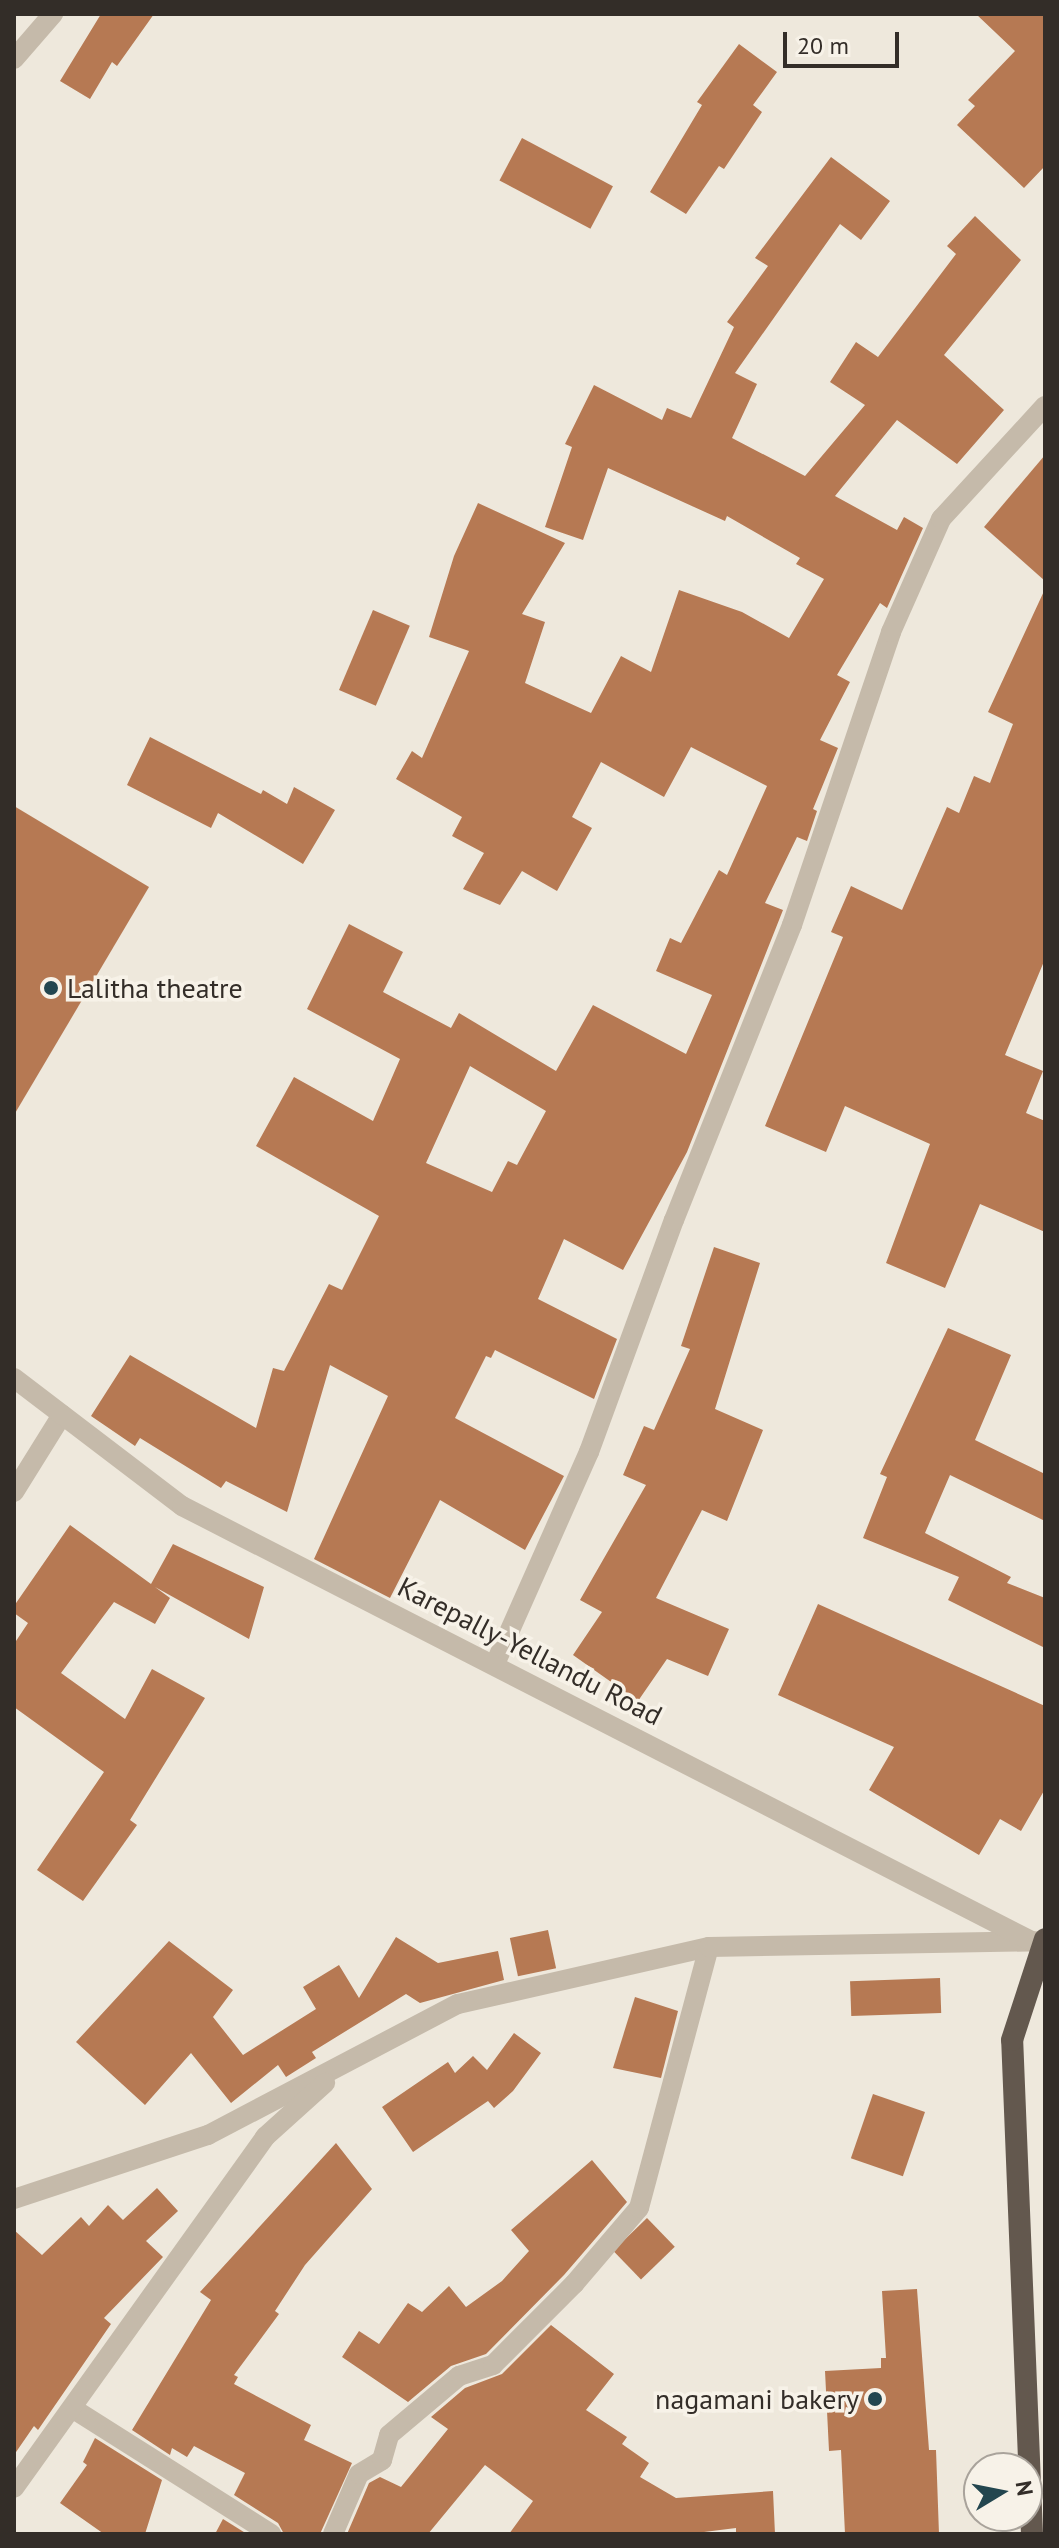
<!DOCTYPE html>
<html>
<head>
<meta charset="utf-8">
<style>
	body { margin:0 }
	#map { position:relative; width:1059px; height:2548px; overflow:hidden; background:#eee8dc; font-family:"PT Sans",sans-serif }
	div>[style] { position:absolute }
	.building>* { inset:0; background:#b67953; transform-origin:0 0 }
	.minor>* { height:20px; margin:-10px; padding:0 10px; transform-origin:10px; border-radius:10px; background:#c5baaa }
	.tertiary>* { height:20px; margin:-10px; padding:0 10px; transform-origin:10px; border-radius:10px; background:#c5baaa }
	.trunk>* { height:22px; margin:-11px; padding:0 11px; transform-origin:11px; border-radius:11px; background:#63584e }
	.dots>* { width:22px; height:22px; translate:-50% -50%; box-sizing:border-box; border:4px solid #f7f2e8; border-radius:50% }
	span { translate:-50% -50%; white-space:nowrap; text-align:center; line-height:1.15; -webkit-text-stroke:7px #f7f2e8; paint-order:stroke }
	.poi-label { font-size:28px; color:#332d28 }
	.left { translate:0 -50%; text-align:left }
	.right { translate:-100% -50%; text-align:right }
	.street-label { font-size:28px; color:#332d28 }
	.frame { position:absolute; inset:0; border:16px solid #332d28; pointer-events:none }
	.north { position:absolute; left:963px; top:2452px; width:80px; height:80px; box-sizing:border-box; background:#f7f2e8; border:2px solid #a9a39b; border-radius:50%; rotate:80deg; font-size:22px; font-weight:700; line-height:32px; text-align:center; color:#332d28 }
	.north::after { content:''; display:block; margin:auto; width:28px; height:36px; background:#23464f; clip-path:polygon(50% 0,100% 100%,50% 72%,0 100%) }
	.scale { position:absolute; left:783px; top:32px; width:116px; height:36px; box-sizing:border-box; border:4px solid #332d28; border-top:0; padding-left:10px; font-size:24px; line-height:28px; white-space:nowrap; color:#332d28; -webkit-text-stroke:6px #f7f2e8; paint-order:stroke }
</style>
</head>
<body>
<div id="map">
	<div class="building">
		<i style="clip-path:polygon(101px 14px,154px 14px,117px 66px,112px 62px,90px 99px,60px 81px)"></i>
		<i style="clip-path:polygon(976px 14px,1045px 14px,1045px 166px,1024px 188px,957px 125px,975px 106px,968px 100px,1015px 51px)"></i>
		<i style="clip-path:polygon(739px 44px,777px 72px,753px 105px,762px 112px,724px 169px,719px 166px,686px 214px,650px 192px,702px 105px,697px 102px)"></i>
		<i style="left:522px;top:138px;width:103px;height:48px;rotate:28deg"></i>
		<i style="clip-path:polygon(evenodd,831px 157px,890px 201px,861px 240px,840px 224px,735px 373px,757px 384px,732px 438px,805px 476px,865px 405px,830px 382px,856px 342px,878px 357px,956px 254px,947px 246px,975px 216px,1021px 260px,944px 355px,1004px 410px,957px 464px,897px 420px,835px 496px,897px 530px,904px 517px,923px 528px,887px 608px,880px 603px,837px 675px,850px 682px,820px 740px,838px 748px,813px 809px,817px 811px,807px 841px,797px 837px,765px 903px,783px 910px,687px 1152px,623px 1270px,564px 1239px,538px 1299px,617px 1339px,594px 1399px,495px 1350px,491px 1358px,486px 1356px,455px 1418px,564px 1476px,525px 1550px,440px 1500px,390px 1598px,314px 1559px,388px 1396px,330px 1365px,287px 1512px,226px 1481px,221px 1488px,140px 1438px,135px 1446px,91px 1416px,130px 1355px,256px 1428px,273px 1368px,284px 1371px,329px 1284px,342px 1290px,379px 1216px,256px 1146px,294px 1077px,373px 1121px,400px 1059px,307px 1009px,349px 924px,403px 952px,383px 992px,451px 1028px,459px 1013px,556px 1071px,593px 1005px,686px 1054px,712px 995px,656px 971px,670px 938px,681px 943px,719px 870px,727px 875px,767px 786px,691px 747px,664px 797px,601px 762px,572px 817px,592px 828px,557px 891px,522px 871px,500px 905px,463px 889px,484px 853px,452px 836px,462px 817px,396px 779px,412px 751px,422px 758px,469px 651px,429px 637px,454px 556px,478px 503px,565px 543px,522px 614px,545px 622px,525px 683px,591px 713px,621px 656px,651px 672px,679px 590px,742px 612px,789px 638px,824px 579px,796px 564px,800px 558px,727px 516px,725px 521px,608px 468px,583px 540px,545px 527px,572px 447px,565px 444px,594px 385px,662px 420px,667px 408px,691px 418px,734px 327px,727px 322px,768px 266px,755px 258px,831px 157px,470px 1066px,546px 1111px,517px 1165px,508px 1161px,492px 1192px,426px 1163px,470px 1066px)"></i>
		<i style="clip-path:polygon(1045px 455px,1045px 581px,984px 527px)"></i>
		<i style="clip-path:polygon(1045px 589px,1045px 959px,1005px 1055px,1043px 1071px,1026px 1113px,1045px 1121px,1045px 1232px,980px 1204px,945px 1288px,886px 1263px,930px 1144px,845px 1106px,826px 1152px,765px 1126px,843px 937px,831px 932px,851px 886px,902px 910px,947px 807px,959px 813px,974px 776px,990px 783px,1013px 724px,988px 712px)"></i>
		<i style="left:373px;top:610px;width:40px;height:87px;rotate:23deg"></i>
		<i style="clip-path:polygon(150px 737px,261px 794px,263px 790px,287px 804px,294px 787px,335px 810px,303px 864px,218px 813px,211px 828px,127px 785px)"></i>
		<i style="clip-path:polygon(14px 806px,149px 887px,14px 1115px)"></i>
		<i style="clip-path:polygon(714px 1247px,760px 1263px,715px 1409px,763px 1430px,727px 1521px,702px 1510px,656px 1598px,729px 1629px,708px 1676px,667px 1659px,638px 1701px,573px 1655px,602px 1612px,580px 1600px,646px 1485px,623px 1475px,644px 1426px,654px 1430px,690px 1349px,681px 1346px)"></i>
		<i style="clip-path:polygon(948px 1328px,1011px 1355px,975px 1440px,1045px 1474px,1045px 1521px,950px 1475px,925px 1533px,1011px 1577px,1007px 1583px,1045px 1598px,1045px 1648px,948px 1600px,959px 1577px,863px 1538px,887px 1477px,880px 1474px)"></i>
		<i style="clip-path:polygon(70px 1525px,151px 1584px,173px 1544px,264px 1587px,249px 1639px,155px 1587px,170px 1598px,155px 1624px,114px 1602px,61px 1673px,125px 1719px,152px 1669px,205px 1698px,130px 1820px,137px 1825px,83px 1901px,37px 1870px,104px 1772px,14px 1707px,14px 1644px,28px 1623px,14px 1613px,14px 1606px)"></i>
		<i style="clip-path:polygon(818px 1604px,1045px 1706px,1045px 1789px,1021px 1831px,1000px 1819px,979px 1855px,869px 1790px,894px 1747px,778px 1695px)"></i>
		<i style="left:548px;top:1930px;width:39px;height:39px;rotate:78deg"></i>
		<i style="clip-path:polygon(396px 1937px,438px 1963px,498px 1951px,504px 1980px,420px 2003px,406px 1994px,312px 2052px,316px 2058px,286px 2077px,278px 2065px,231px 2103px,191px 2053px,145px 2105px,76px 2042px,169px 1941px,233px 1990px,213px 2017px,243px 2055px,316px 2009px,303px 1987px,339px 1965px,359px 1998px)"></i>
		<i style="left:940px;top:1978px;width:35px;height:90px;rotate:88deg"></i>
		<i style="clip-path:polygon(635px 1997px,678px 2011px,661px 2078px,613px 2068px)"></i>
		<i style="clip-path:polygon(514px 2033px,541px 2053px,513px 2091px,494px 2108px,488px 2101px,413px 2152px,382px 2107px,448px 2062px,455px 2073px,473px 2056px,487px 2070px)"></i>
		<i style="left:873px;top:2094px;width:55px;height:68px;rotate:19deg"></i>
		<i style="clip-path:polygon(336px 2143px,372px 2189px,305px 2265px,275px 2311px,279px 2314px,234px 2375px,238px 2377px,234px 2384px,311px 2425px,304px 2440px,352px 2463px,320px 2534px,284px 2534px,278px 2523px,234px 2495px,245px 2473px,194px 2446px,187px 2457px,172px 2448px,170px 2455px,132px 2430px,211px 2300px,200px 2292px)"></i>
		<i style="clip-path:polygon(592px 2160px,627px 2202px,564px 2275px,486px 2354px,451px 2366px,408px 2402px,342px 2357px,359px 2331px,379px 2344px,408px 2303px,422px 2312px,449px 2286px,466px 2307px,502px 2281px,529px 2251px,511px 2230px)"></i>
		<i style="clip-path:polygon(157px 2188px,178px 2211px,146px 2241px,163px 2257px,104px 2318px,111px 2324px,38px 2430px,34px 2426px,14px 2455px,14px 2230px,42px 2255px,81px 2217px,89px 2226px,108px 2205px,123px 2220px)"></i>
		<i style="left:647px;top:2218px;width:40px;height:47px;rotate:46deg"></i>
		<i style="clip-path:polygon(917px 2289px,929px 2450px,936px 2450px,939px 2534px,845px 2534px,841px 2450px,829px 2451px,825px 2371px,881px 2368px,881px 2358px,886px 2358px,882px 2291px)"></i>
		<i style="clip-path:polygon(551px 2325px,614px 2374px,586px 2410px,627px 2437px,622px 2444px,649px 2463px,640px 2477px,676px 2498px,773px 2491px,775px 2534px,736px 2534px,736px 2528px,688px 2534px,509px 2534px,533px 2501px,485px 2465px,428px 2534px,347px 2534px,369px 2483px,380px 2477px,401px 2487px,448px 2429px,431px 2417px,465px 2388px,502px 2374px)"></i>
		<i style="clip-path:polygon(95px 2438px,162px 2480px,145px 2534px,104px 2534px,60px 2503px,87px 2465px,83px 2462px)"></i>
		<i style="clip-path:polygon(223px 2519px,247px 2534px,215px 2534px)"></i>
	</div>
	<div class="minor">
		<i style="left:14px;top:1492px;width:91px;rotate:-58.1deg"></i>
		<i style="left:495px;top:1664px;width:232px;rotate:-66.1deg"></i>
		<i style="left:589px;top:1452px;width:247px;rotate:-69.9deg"></i>
		<i style="left:674px;top:1220px;width:318px;rotate:-68.2deg"></i>
		<i style="left:792px;top:925px;width:309px;rotate:-71.3deg"></i>
		<i style="left:891px;top:632px;width:124px;rotate:-66.1deg"></i>
		<i style="left:941px;top:519px;width:154px;rotate:-47.4deg"></i>
		<i style="left:14px;top:2199px;width:204px;rotate:-18.3deg"></i>
		<i style="left:208px;top:2135px;width:282px;rotate:-27.7deg"></i>
		<i style="left:458px;top:2004px;width:257px;rotate:-12.8deg"></i>
		<i style="left:72px;top:2408px;width:236px;rotate:32.3deg"></i>
		<i style="left:14px;top:2488px;width:432px;rotate:-54.4deg"></i>
		<i style="left:265px;top:2137px;width:81px;rotate:-42deg"></i>
		<i style="left:333px;top:2534px;width:65px;rotate:-66.6deg"></i>
		<i style="left:359px;top:2474px;width:27px;rotate:-31deg"></i>
		<i style="left:382px;top:2460px;width:26px;rotate:-74deg"></i>
		<i style="left:389px;top:2435px;width:92px;rotate:-40.1deg"></i>
		<i style="left:459px;top:2376px;width:36px;rotate:-18deg"></i>
		<i style="left:493px;top:2365px;width:115px;rotate:-45deg"></i>
		<i style="left:574px;top:2284px;width:100px;rotate:-49.5deg"></i>
		<i style="left:639px;top:2208px;width:270px;rotate:-75deg"></i>
		<i style="left:709px;top:1947px;width:332px;rotate:-1deg"></i>
	</div>
	<div class="tertiary">
		<i style="left:14px;top:59px;width:60px;rotate:-49.1deg"></i>
		<i style="left:14px;top:1378px;width:211px;rotate:37.3deg"></i>
		<i style="left:182px;top:1506px;width:963px;rotate:27.12deg"></i>
	</div>
	<div class="trunk">
		<i style="left:1032px;top:2534px;width:494px;rotate:-92.3deg"></i>
		<i style="left:1012px;top:2040px;width:106px;rotate:-71.9deg"></i>
	</div>
	<div class="dots">
		<i style="left:51px;top:988px;background:#23464f"></i>
		<i style="left:875px;top:2399px;background:#23464f"></i>
	</div>
	<div class="poi-label">
		<span class="left" style="left:67px;top:988px">Lalitha theatre</span>
		<span class="right" style="left:859px;top:2399px">nagamani bakery</span>
	</div>
	<div class="street-label">
		<span style="left:530px;top:1651px;rotate:27deg">Karepally-Yellandu Road</span>
	</div>
	<div class="frame"></div>
	<div class="north">N</div>
	<div class="scale">20 m</div>
</div>
</body>
</html>
